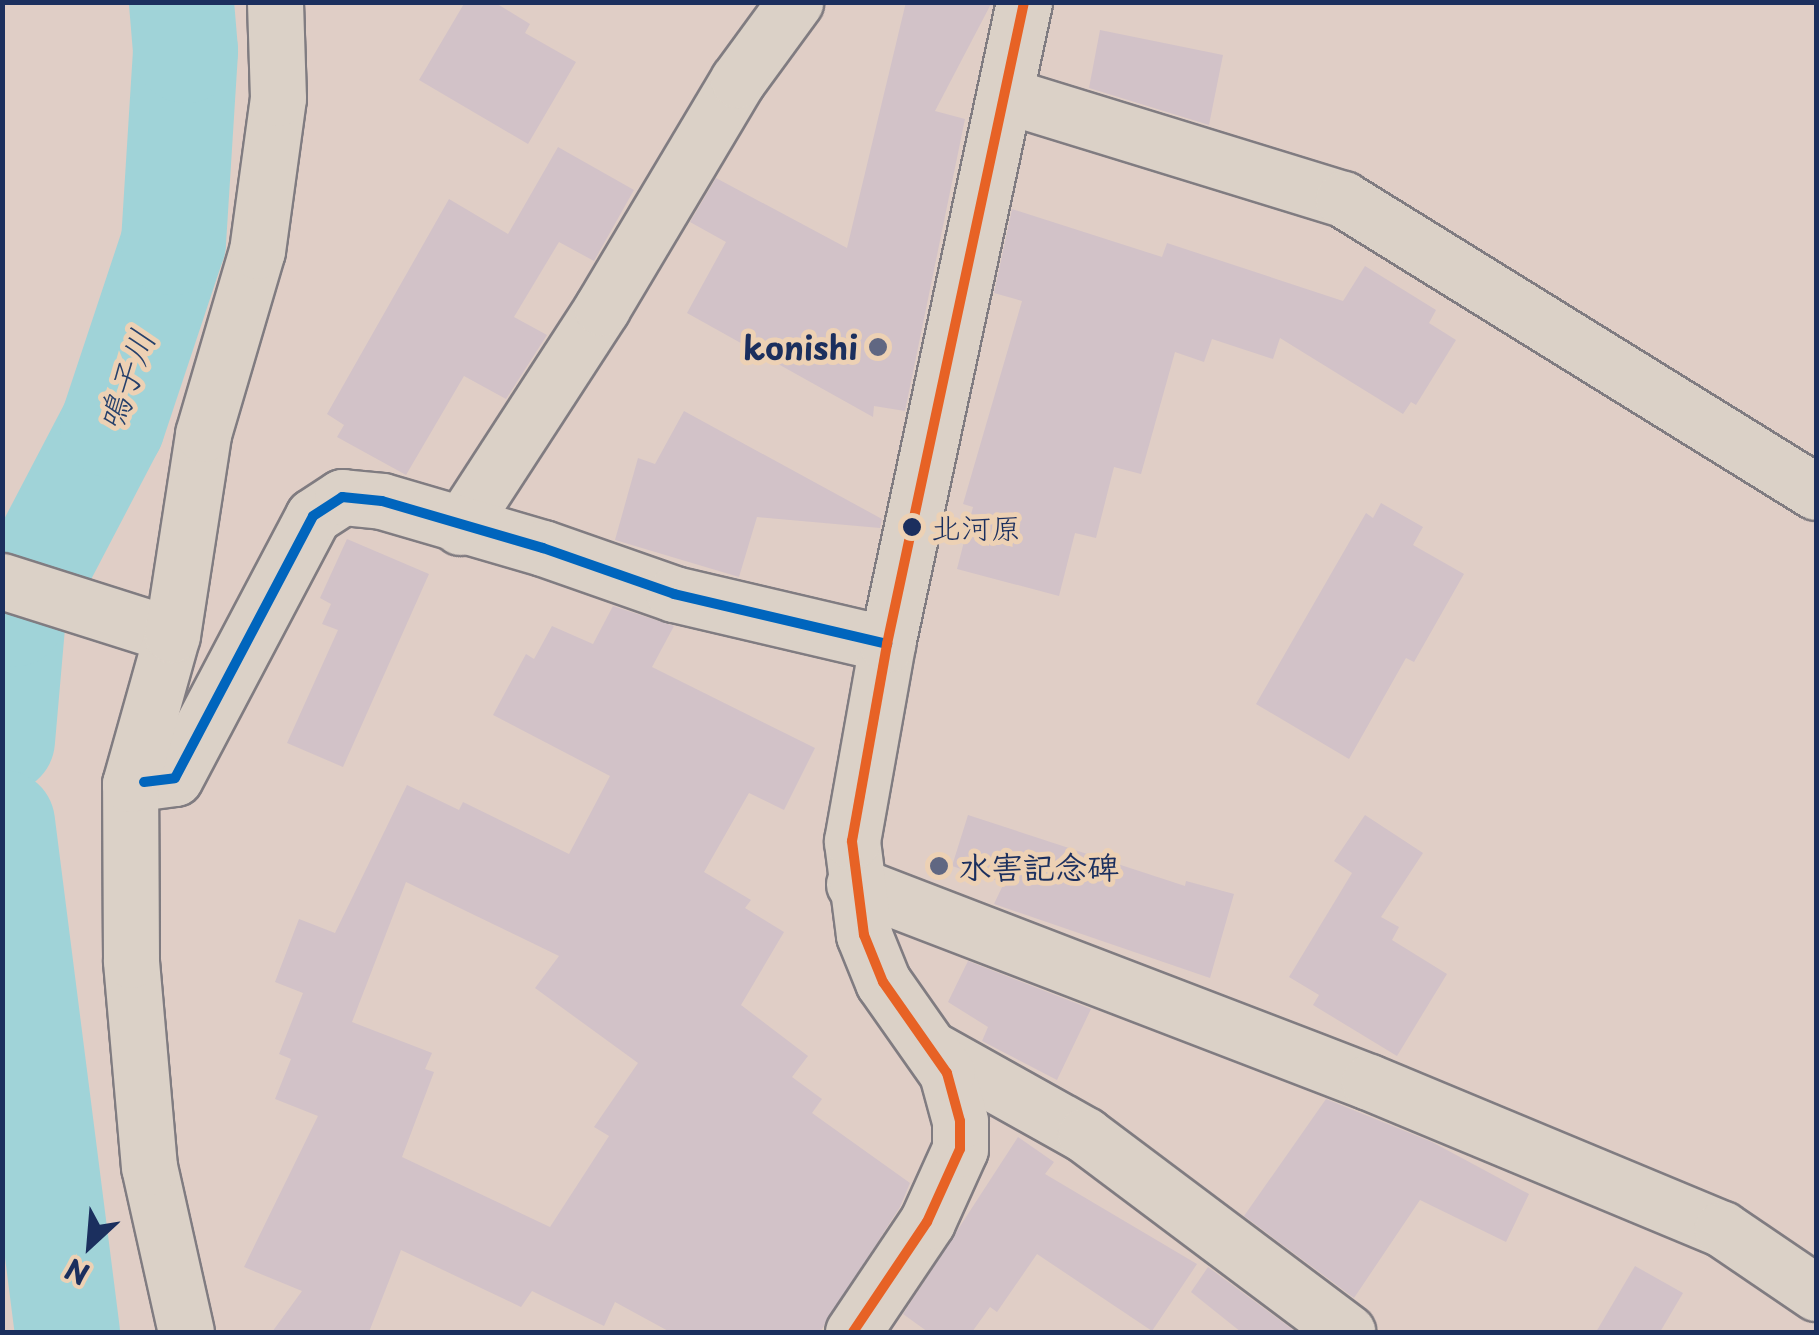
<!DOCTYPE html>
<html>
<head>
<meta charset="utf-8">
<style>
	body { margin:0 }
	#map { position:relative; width:1819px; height:1335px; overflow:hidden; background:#e0cec6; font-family:"Playpen Sans","Klee One",sans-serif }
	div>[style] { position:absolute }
	.river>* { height:105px; margin:-52.5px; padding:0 52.5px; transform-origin:52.5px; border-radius:52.5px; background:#a0d3d8 }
	.building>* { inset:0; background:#d2c2c8 }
	.roads { filter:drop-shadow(2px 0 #807c81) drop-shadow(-2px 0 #807c81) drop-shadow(0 2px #807c81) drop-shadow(0 -2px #807c81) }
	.minor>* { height:55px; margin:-27.5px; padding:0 27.5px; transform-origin:27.5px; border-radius:27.5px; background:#dbd1c7 }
	.bus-1>* { height:10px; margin:-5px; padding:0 5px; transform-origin:5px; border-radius:5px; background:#0065bd }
	.bus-2>* { height:10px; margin:-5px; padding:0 5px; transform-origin:5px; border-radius:5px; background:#e76225 }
	.dots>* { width:28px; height:28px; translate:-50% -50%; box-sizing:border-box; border:5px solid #edd1b4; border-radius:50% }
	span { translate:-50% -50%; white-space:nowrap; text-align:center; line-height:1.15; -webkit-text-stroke:10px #edd1b4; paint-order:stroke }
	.bus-label { font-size:30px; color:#1b2f5e }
	.left { translate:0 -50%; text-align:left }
	.poi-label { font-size:32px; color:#1b2f5e; font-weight:700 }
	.right { translate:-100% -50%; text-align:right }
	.water-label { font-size:35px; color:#26406b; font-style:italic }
	.frame { position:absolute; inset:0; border:5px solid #1b2f5e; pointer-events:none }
	.north { position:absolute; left:40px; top:1195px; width:100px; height:100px; -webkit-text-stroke:8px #edd1b4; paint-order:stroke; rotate:206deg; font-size:28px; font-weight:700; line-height:40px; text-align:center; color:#1b2f5e }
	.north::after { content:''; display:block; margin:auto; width:35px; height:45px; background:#1b2f5e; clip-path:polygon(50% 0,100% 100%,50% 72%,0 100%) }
</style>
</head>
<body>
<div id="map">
	<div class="river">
		<i style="left:2px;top:740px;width:126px;rotate:-85deg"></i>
		<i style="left:13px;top:614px;width:213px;rotate:-62.4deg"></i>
		<i style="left:112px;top:425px;width:193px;rotate:-71.6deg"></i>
		<i style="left:173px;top:242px;width:192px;rotate:-86.4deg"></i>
		<i style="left:185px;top:50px;width:48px;rotate:-94.8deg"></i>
		<i style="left:2px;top:822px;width:514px;rotate:82.74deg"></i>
	</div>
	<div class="building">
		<i style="clip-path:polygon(465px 2px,494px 2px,530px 24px,525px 33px,576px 62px,528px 144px,419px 80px)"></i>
		<i style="clip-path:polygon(906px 2px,992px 2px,935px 111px,965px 119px,905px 411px,874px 406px,873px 417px,687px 313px,726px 242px,690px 222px,716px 178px,847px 248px)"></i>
		<i style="clip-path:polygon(1100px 30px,1223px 55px,1209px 125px,1089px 88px)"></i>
		<i style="clip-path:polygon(558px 147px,634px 190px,594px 261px,559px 242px,514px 317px,547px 335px,506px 399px,464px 376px,406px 475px,337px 437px,344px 425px,327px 414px,449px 199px,508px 234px)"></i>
		<i style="clip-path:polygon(1012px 209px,1162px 257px,1167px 243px,1343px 301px,1365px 266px,1436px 310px,1429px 323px,1456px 340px,1416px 405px,1411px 402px,1403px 414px,1280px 338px,1273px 359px,1212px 339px,1204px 362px,1175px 352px,1141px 474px,1114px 467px,1096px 538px,1075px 533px,1059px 596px,957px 569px,973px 507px,963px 504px,1022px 301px,994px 293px)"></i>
		<i style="clip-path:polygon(684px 411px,882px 519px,880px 528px,757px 517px,739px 577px,615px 540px,638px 458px,655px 464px)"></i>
		<i style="clip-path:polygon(1381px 503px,1423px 527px,1413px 545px,1464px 574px,1414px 662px,1406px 658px,1349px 759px,1256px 704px,1366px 513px,1373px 518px)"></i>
		<i style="clip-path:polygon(347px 539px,429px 574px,343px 767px,287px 743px,338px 630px,322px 624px,331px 604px,320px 598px)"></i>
		<i style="clip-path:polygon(evenodd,613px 606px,674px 626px,652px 667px,815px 748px,784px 810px,749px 793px,704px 872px,751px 900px,745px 908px,784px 932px,741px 1005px,808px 1056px,792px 1077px,822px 1099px,812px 1113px,910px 1183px,900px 1207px,820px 1332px,670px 1332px,615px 1302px,604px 1326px,532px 1291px,521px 1307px,401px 1250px,369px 1332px,272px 1332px,302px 1291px,244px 1267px,318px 1116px,275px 1099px,291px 1059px,279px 1054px,303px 993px,275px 982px,299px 919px,335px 933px,407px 785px,459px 810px,463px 802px,569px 854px,610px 776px,493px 715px,526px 654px,534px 659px,552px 626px,593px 644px,613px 606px,406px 882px,559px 956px,535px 988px,638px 1063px,594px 1127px,609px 1136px,550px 1227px,402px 1157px,434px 1072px,425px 1069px,432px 1053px,352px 1022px,406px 882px)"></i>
		<i style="clip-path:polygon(968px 815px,1185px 886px,1186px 881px,1234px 894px,1210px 978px,994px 904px,1004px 883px,952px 866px)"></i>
		<i style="clip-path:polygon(1365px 815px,1423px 853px,1381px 917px,1399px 927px,1392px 940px,1447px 974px,1397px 1056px,1313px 1005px,1319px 995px,1289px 977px,1352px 873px,1334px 861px)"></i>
		<i style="clip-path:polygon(968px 961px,1091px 1009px,1057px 1080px,982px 1041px,988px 1027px,948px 1002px)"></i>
		<i style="clip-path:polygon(1326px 1099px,1432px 1142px,1529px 1194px,1506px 1242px,1420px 1200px,1354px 1298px,1244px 1216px)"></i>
		<i style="clip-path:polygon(1018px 1137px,1054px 1162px,1045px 1174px,1197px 1264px,1152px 1331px,1037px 1254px,997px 1312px,990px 1307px,972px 1332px,928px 1332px,903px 1314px)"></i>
		<i style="clip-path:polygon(1635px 1266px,1683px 1293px,1660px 1332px,1596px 1332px)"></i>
		<i style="clip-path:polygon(1208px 1267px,1296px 1332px,1241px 1332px,1191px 1292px)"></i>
	</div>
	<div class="roads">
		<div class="minor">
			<i style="left:1005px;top:95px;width:354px;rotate:17.1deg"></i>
			<i style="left:1343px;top:199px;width:556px;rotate:31.78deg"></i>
			<i style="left:460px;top:527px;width:261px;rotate:-57deg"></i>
			<i style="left:602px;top:308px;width:265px;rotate:-59.2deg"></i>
			<i style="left:738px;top:80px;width:97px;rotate:-53.8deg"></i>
			<i style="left:2px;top:581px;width:178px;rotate:17.6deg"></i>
			<i style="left:130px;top:784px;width:45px;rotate:-7.6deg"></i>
			<i style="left:175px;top:778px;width:296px;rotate:-62.2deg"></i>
			<i style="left:313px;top:516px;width:35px;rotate:-33deg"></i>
			<i style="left:342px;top:497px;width:40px;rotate:5.7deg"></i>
			<i style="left:382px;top:501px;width:168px;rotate:16.3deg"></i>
			<i style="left:543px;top:548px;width:139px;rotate:19.3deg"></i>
			<i style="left:674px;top:594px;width:219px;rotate:13.2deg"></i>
			<i style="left:854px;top:884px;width:552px;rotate:21.03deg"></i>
			<i style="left:1369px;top:1082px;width:382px;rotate:22.6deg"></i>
			<i style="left:1722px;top:1229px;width:114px;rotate:34.2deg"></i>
			<i style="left:935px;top:1051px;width:172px;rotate:29.2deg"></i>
			<i style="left:1085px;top:1135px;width:328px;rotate:36.9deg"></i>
			<i style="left:186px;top:1332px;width:169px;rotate:-102.6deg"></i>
			<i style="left:149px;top:1167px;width:208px;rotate:-95deg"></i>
			<i style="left:131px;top:960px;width:176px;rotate:-90.3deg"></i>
			<i style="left:130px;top:784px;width:155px;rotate:-74.3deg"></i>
			<i style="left:172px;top:635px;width:203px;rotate:-81.2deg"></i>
			<i style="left:203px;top:434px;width:191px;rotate:-73.6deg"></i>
			<i style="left:257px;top:251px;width:154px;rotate:-82.2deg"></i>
			<i style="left:278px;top:98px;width:96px;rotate:-91.8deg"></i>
			<i style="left:853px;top:1332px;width:133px;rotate:-56.1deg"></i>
			<i style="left:927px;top:1222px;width:80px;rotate:-65.7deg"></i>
			<i style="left:960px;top:1149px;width:28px;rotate:-90deg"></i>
			<i style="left:960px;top:1121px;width:50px;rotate:-105.2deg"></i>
			<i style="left:947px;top:1073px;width:111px;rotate:-125.1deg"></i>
			<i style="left:883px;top:982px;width:51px;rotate:-112deg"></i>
			<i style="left:864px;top:935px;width:95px;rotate:-97.3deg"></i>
			<i style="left:852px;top:841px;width:200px;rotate:-79.9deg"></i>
			<i style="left:887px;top:644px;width:656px;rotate:-77.95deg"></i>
		</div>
	</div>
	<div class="bus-1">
		<i style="left:144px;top:782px;width:31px;rotate:-7deg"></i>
		<i style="left:175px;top:778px;width:296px;rotate:-62.2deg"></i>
		<i style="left:313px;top:516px;width:35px;rotate:-33deg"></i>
		<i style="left:342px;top:497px;width:40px;rotate:5.7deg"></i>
		<i style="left:382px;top:501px;width:168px;rotate:16.3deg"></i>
		<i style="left:543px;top:548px;width:139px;rotate:19.3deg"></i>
		<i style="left:674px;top:594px;width:219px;rotate:13.2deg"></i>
	</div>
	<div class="bus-2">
		<i style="left:853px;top:1332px;width:133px;rotate:-56.1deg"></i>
		<i style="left:927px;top:1222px;width:80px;rotate:-65.7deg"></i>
		<i style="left:960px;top:1149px;width:28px;rotate:-90deg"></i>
		<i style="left:960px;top:1121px;width:50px;rotate:-105.2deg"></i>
		<i style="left:947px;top:1073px;width:111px;rotate:-125.1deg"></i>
		<i style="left:883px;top:982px;width:51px;rotate:-112deg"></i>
		<i style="left:864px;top:935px;width:95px;rotate:-97.3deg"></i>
		<i style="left:852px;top:841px;width:200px;rotate:-79.9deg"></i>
		<i style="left:887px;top:644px;width:656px;rotate:-77.95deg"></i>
	</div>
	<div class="dots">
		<i style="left:878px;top:347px;background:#606782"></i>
		<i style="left:912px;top:527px;background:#1b2f5e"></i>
		<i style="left:939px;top:866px;background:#606782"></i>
	</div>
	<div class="bus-label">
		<span class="left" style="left:931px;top:527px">北河原</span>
	</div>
	<div class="poi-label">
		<span class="right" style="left:858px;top:347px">konishi</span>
		<span class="left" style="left:959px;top:866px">水害記念碑</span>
	</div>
	<div class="water-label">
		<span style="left:125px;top:380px;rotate:-70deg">鳴子川</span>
	</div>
	<div class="frame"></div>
	<div class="north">N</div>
</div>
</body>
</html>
